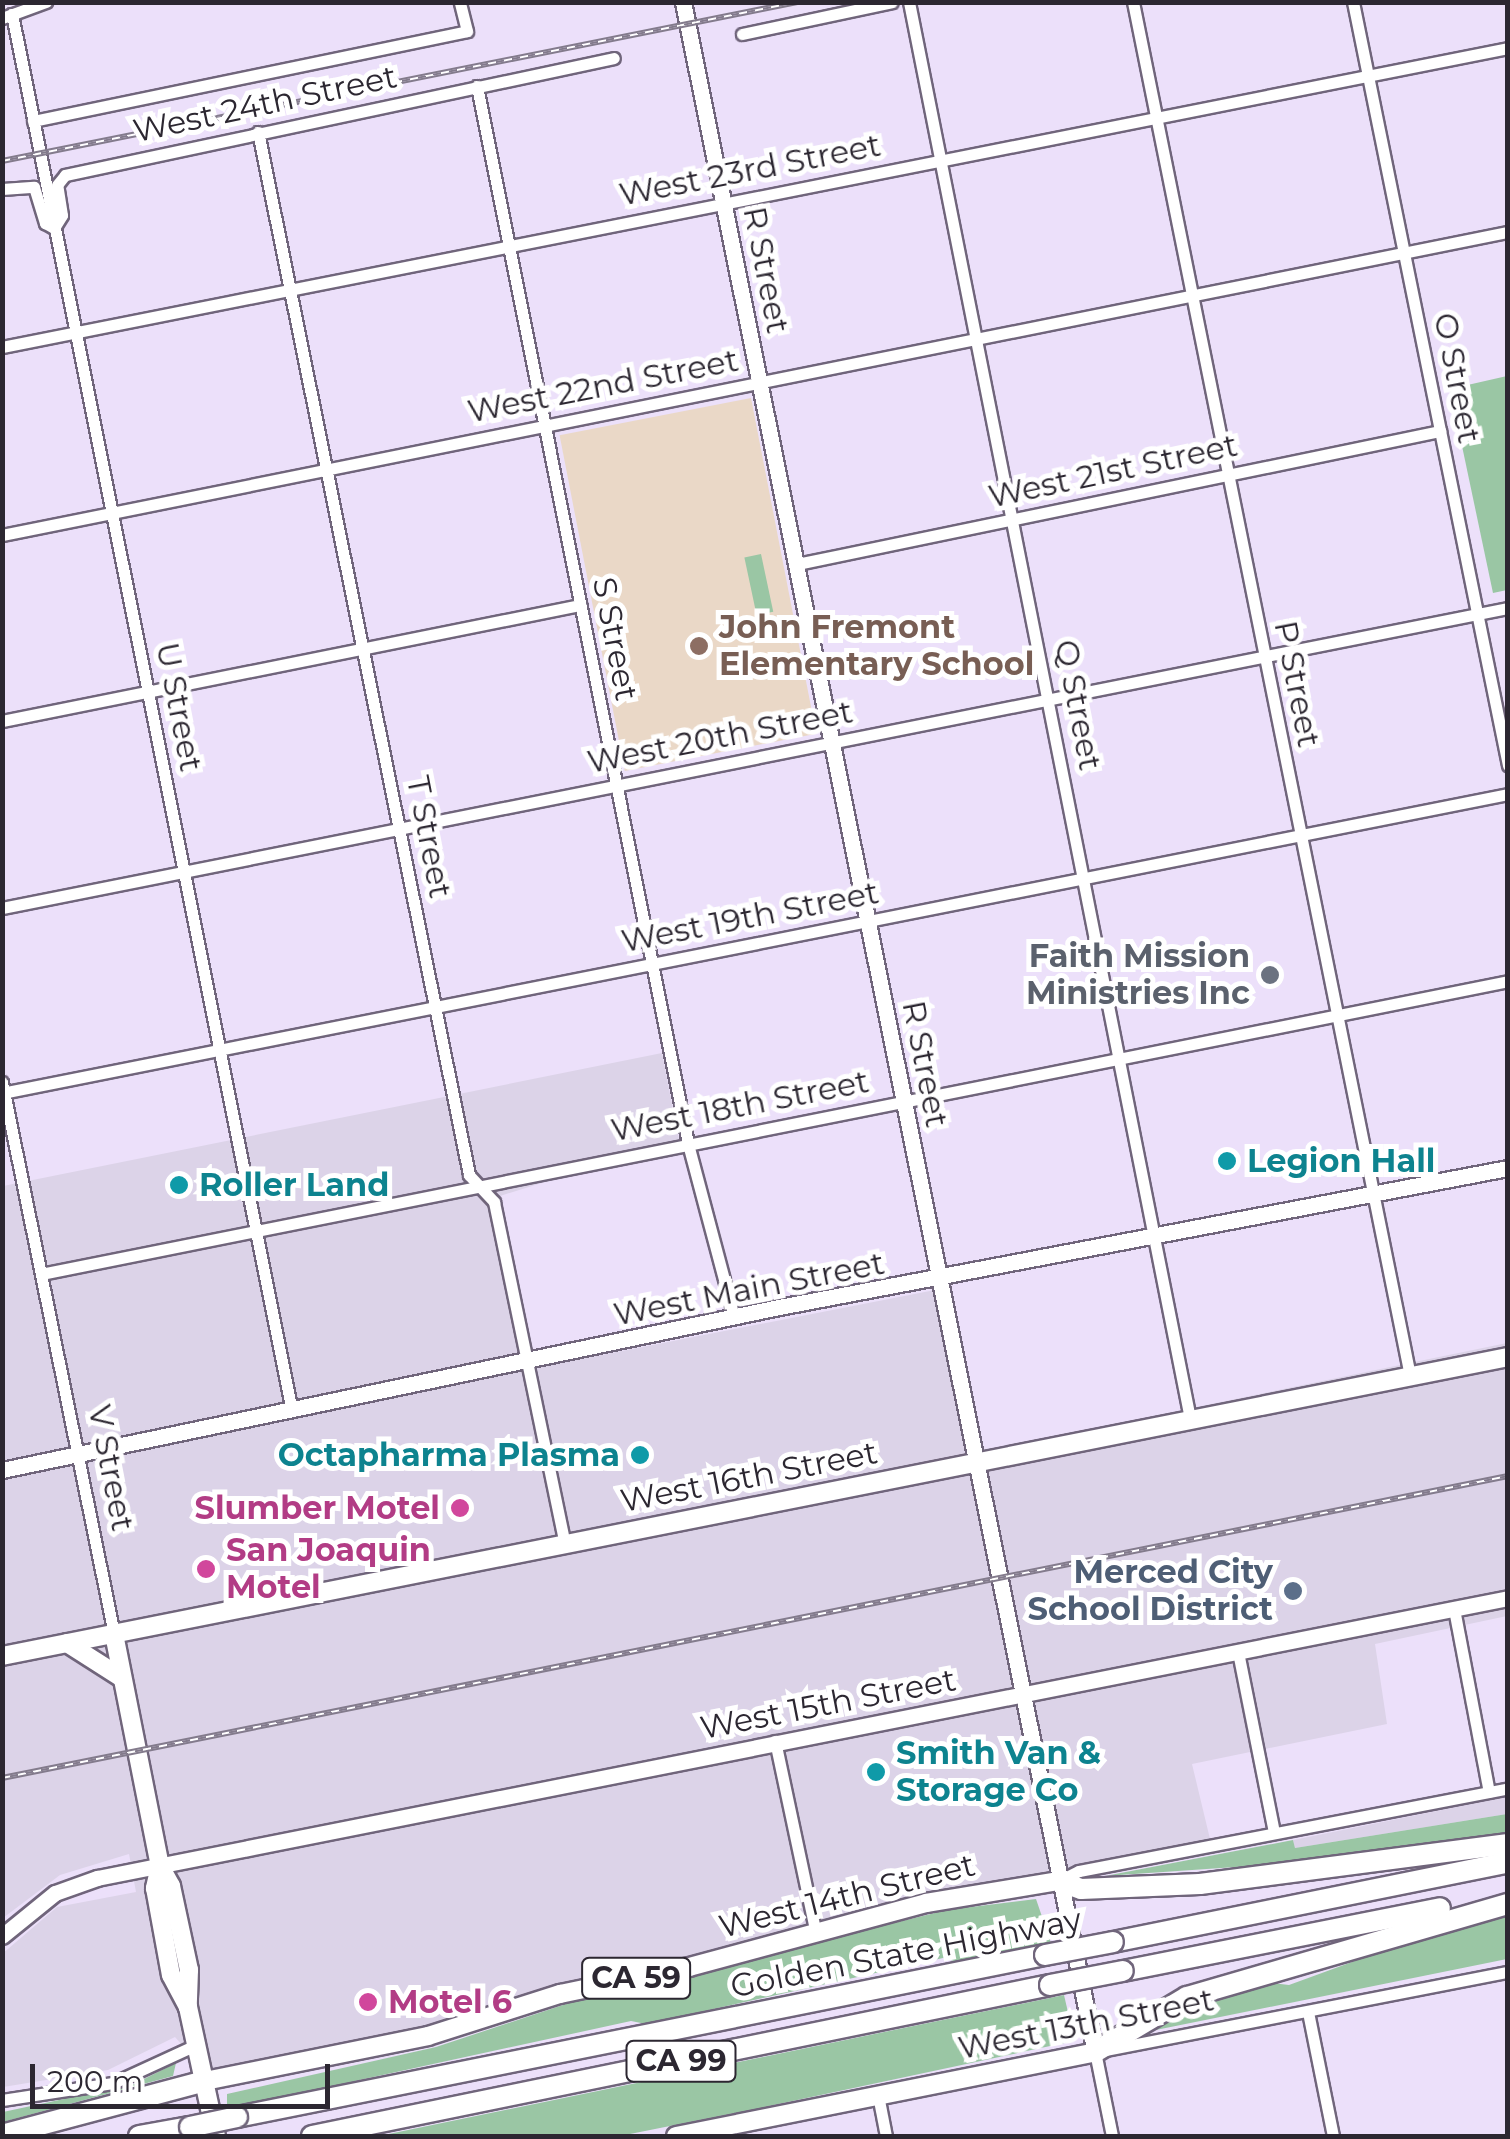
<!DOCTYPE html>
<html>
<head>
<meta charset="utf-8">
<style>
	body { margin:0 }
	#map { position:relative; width:1510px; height:2139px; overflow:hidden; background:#ece0fa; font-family:Montserrat,sans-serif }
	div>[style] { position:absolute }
	.commercial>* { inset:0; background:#dcd3e8 }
	.education>* { inset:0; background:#ead8c7; transform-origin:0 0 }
	.green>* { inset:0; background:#9ac6a4; transform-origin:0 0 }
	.roads { filter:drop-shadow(2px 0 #70657b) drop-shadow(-2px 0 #70657b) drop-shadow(0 2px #70657b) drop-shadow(0 -2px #70657b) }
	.street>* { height:11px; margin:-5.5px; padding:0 5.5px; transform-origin:5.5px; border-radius:5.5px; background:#fff }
	.secondary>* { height:15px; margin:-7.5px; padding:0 7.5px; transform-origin:7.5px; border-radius:7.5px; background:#fff }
	.primary>* { height:18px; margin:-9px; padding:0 9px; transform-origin:9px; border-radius:9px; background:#fff }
	.highway>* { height:20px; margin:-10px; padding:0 10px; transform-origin:10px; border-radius:10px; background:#fff }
	.rail>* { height:6px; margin-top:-3px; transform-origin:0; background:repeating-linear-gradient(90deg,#fff 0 8px,#837b8c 0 16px); box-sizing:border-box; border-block:2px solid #837b8c }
	.bridges { filter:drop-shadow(2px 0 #70657b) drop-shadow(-2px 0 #70657b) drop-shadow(0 2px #70657b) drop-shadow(0 -2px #70657b) }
	.highway-bridge>* { height:20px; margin:-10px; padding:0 10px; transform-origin:10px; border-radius:10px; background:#fff }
	.dots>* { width:28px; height:28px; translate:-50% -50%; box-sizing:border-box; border:5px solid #fff; border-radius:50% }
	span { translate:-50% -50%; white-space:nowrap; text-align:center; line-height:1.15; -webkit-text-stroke:10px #fff; paint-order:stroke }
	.shield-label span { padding:2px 8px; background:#fff; border:2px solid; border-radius:8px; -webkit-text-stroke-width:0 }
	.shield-label { font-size:30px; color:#2c2731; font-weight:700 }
	.street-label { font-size:32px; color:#2c2731 }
	.education-label { font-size:32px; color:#785e54; font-weight:700 }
	.left { translate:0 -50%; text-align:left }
	.worship-label { font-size:32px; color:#5b616d; font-weight:700 }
	.right { translate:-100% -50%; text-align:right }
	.culture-label { font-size:32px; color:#0d838f; font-weight:700 }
	.hotel-label { font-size:32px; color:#b23c85; font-weight:700 }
	.service-label { font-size:32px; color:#4e5e75; font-weight:700 }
	.frame { position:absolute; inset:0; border:5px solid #2c2731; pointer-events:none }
	.scale { position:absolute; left:30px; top:2064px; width:300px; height:45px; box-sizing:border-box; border:5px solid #2c2731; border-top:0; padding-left:12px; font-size:30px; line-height:35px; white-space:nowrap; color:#2c2731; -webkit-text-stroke:8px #fff; paint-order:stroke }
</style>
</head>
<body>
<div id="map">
	<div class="commercial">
		<i style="clip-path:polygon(662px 1053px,679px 1140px,500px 1196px,535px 1368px,935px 1290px,983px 1451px,1507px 1343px,1507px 1616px,1375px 1644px,1387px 1724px,1192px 1764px,1210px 1839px,1033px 1877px,220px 2088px,175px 2037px,108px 2070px,3px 2087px,2px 1954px,57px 1907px,136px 1892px,129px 1854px,60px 1875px,3px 1918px,3px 1186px)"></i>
		<i style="clip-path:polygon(1507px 1797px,1507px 1814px,1295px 1848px,1293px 1840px)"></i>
	</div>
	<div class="education">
		<i style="left:751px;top:398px;width:342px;height:195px;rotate:79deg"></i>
	</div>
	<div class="green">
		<i style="clip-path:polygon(1507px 376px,1507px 590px,1493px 593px,1450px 389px)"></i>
		<i style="left:761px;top:554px;width:59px;height:17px;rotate:78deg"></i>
		<i style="clip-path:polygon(1507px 1814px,1507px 1837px,1337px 1860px,1105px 1876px,1293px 1840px,1295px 1848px)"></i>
		<i style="clip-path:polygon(1036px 1899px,1051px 1943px,958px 1962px,943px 1958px,646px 2024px,631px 2021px,227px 2109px,227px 2094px,436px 2047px,572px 2002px,947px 1910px)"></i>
		<i style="clip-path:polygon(1507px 1913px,1507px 1959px,1131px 2035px,1215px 1999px,1272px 1983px,1289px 1985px,1426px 1935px)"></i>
		<i style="clip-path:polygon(1064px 1995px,1074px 2038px,1069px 2042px,760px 2108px,620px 2136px,379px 2136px)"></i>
		<i style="clip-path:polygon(176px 2063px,173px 2076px,3px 2122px,3px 2112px,134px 2084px)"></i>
	</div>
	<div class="roads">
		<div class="street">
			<i style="left:909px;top:2px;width:1445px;rotate:78.78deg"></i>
			<i style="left:1133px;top:2px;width:1402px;rotate:78.6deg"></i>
			<i style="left:1353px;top:2px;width:779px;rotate:78.52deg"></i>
			<i style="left:12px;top:14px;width:1425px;rotate:78.67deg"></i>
			<i style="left:2px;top:18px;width:47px;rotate:-20deg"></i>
			<i style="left:742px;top:34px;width:153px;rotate:-12deg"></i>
			<i style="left:477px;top:86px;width:1079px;rotate:78.72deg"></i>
			<i style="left:688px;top:1144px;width:179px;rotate:75.1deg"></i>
			<i style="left:33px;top:121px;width:443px;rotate:-11.7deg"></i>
			<i style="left:467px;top:31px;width:30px;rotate:-104deg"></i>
			<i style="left:258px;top:132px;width:1064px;rotate:78.56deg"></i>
			<i style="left:469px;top:1175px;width:37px;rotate:47deg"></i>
			<i style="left:494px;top:1202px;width:349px;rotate:78.3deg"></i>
			<i style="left:2px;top:189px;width:32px;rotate:-4deg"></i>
			<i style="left:34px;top:187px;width:38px;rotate:73deg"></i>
			<i style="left:45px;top:223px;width:10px;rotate:29deg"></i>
			<i style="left:54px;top:228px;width:15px;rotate:-58deg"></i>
			<i style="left:62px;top:215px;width:30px;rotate:-99deg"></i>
			<i style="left:57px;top:185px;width:13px;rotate:-51deg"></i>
			<i style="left:65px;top:175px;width:561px;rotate:-12.03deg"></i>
			<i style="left:2px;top:347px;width:1535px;rotate:-11.23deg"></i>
			<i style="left:2px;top:535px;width:1536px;rotate:-11.38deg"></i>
			<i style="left:797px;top:564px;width:657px;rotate:-11.69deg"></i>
			<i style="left:2px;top:721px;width:590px;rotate:-11.35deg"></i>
			<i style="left:2px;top:908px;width:1536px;rotate:-11.27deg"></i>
			<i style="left:2px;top:1082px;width:563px;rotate:78.53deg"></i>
			<i style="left:2px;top:1093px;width:1535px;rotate:-11.23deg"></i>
			<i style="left:41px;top:1274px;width:1496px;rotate:-11.29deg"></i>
			<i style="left:1454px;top:1609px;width:186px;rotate:79.2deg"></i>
			<i style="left:1238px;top:1652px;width:184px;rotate:78.7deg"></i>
			<i style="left:775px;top:1741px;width:197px;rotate:78deg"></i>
			<i style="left:1059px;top:1881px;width:22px;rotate:-27deg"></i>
			<i style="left:1079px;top:1871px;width:437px;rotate:-10.9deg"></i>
			<i style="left:1308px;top:2012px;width:126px;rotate:78.6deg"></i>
			<i style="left:878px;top:2095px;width:42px;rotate:79deg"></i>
			<i style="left:2px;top:2100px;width:112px;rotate:-8.7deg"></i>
			<i style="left:113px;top:2083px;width:91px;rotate:-24.6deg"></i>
			<i style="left:1112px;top:2136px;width:86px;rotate:-101.4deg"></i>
			<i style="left:1095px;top:2052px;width:421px;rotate:-11deg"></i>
		</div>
		<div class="secondary">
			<i style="left:683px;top:2px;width:2091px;rotate:78.64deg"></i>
			<i style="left:2px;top:1470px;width:794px;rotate:-11.85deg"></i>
			<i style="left:779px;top:1307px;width:742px;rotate:-10.8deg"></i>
			<i style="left:2px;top:1936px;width:68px;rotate:-39.1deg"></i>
			<i style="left:55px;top:1893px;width:45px;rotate:-19.7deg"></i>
			<i style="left:97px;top:1878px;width:1439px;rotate:-11.22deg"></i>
		</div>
		<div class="primary">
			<i style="left:114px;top:1634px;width:237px;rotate:78.8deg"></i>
			<i style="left:160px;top:1866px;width:23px;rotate:61deg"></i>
			<i style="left:171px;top:1886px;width:86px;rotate:77.9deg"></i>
			<i style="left:189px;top:1970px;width:37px;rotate:92deg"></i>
			<i style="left:188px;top:2007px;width:132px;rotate:77.8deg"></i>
			<i style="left:67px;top:1643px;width:65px;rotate:32.5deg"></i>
			<i style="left:2px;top:1656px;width:1535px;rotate:-11.23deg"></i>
			<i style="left:160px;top:1866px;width:23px;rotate:103deg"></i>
			<i style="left:155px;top:1888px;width:88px;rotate:79.6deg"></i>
			<i style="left:171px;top:1975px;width:36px;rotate:62deg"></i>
			<i style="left:205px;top:2081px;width:227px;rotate:-11.4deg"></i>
			<i style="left:428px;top:2036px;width:139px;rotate:-17.7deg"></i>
			<i style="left:560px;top:1994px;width:132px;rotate:-11.8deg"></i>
			<i style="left:689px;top:1967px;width:245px;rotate:-15.1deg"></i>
			<i style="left:926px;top:1903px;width:135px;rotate:-9.4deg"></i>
			<i style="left:676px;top:2136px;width:427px;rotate:-11.3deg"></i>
		</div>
		<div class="highway">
			<i style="left:1059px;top:1881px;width:23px;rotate:20deg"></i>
			<i style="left:1081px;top:1889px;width:119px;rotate:-2.4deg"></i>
			<i style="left:1200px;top:1884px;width:311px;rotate:-7.4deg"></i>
			<i style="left:1113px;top:1942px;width:403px;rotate:-11.4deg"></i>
			<i style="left:1123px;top:1971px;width:323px;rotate:-11.2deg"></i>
			<i style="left:1095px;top:2052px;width:107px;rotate:-30.9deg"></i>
			<i style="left:1187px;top:1997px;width:334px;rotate:-16.2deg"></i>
			<i style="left:237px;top:2117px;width:824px;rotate:-11.34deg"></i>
			<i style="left:2px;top:2135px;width:210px;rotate:-14.9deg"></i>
			<i style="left:139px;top:2136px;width:52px;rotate:-10deg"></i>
			<i style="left:312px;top:2136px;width:753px;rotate:-11.56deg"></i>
		</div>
	</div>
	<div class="rail">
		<i style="left:2px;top:161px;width:811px;rotate:-11.31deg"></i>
		<i style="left:2px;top:1778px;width:1536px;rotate:-11.34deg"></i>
	</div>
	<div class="bridges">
		<div class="highway-bridge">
			<i style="left:1045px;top:1955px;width:69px;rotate:-10.8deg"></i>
			<i style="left:1050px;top:1985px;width:74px;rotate:-10.9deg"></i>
			<i style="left:190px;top:2127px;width:48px;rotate:-12deg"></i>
		</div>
	</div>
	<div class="dots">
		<i style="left:699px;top:646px;background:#8d6e63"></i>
		<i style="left:1270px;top:975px;background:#6b7280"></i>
		<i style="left:1227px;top:1161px;background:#0f9aa8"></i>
		<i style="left:179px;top:1185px;background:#0f9aa8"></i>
		<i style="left:640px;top:1455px;background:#0f9aa8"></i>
		<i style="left:460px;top:1508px;background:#d1479c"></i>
		<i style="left:206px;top:1569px;background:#d1479c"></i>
		<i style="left:1293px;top:1591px;background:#5c6f8a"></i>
		<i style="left:876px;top:1772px;background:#0f9aa8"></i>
		<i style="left:368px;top:2002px;background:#d1479c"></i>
	</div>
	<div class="shield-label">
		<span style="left:636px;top:1978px">CA 59</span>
		<span style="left:681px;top:2061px">CA 99</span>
	</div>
	<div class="street-label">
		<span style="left:265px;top:104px;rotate:-12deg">West 24th Street</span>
		<span style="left:750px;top:170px;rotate:-11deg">West 23rd Street</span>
		<span style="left:766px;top:270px;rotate:79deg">R Street</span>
		<span style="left:1457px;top:378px;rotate:79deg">O Street</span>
		<span style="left:603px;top:386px;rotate:-11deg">West 22nd Street</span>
		<span style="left:1113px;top:471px;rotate:-12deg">West 21st Street</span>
		<span style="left:615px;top:639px;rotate:79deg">S Street</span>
		<span style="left:1297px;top:684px;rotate:79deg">P Street</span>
		<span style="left:1078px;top:705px;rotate:79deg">Q Street</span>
		<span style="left:179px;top:707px;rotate:79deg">U Street</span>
		<span style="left:720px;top:737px;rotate:-11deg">West 20th Street</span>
		<span style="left:429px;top:837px;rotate:79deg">T Street</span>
		<span style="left:750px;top:917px;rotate:-11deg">West 19th Street</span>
		<span style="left:925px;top:1064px;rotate:79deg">R Street</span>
		<span style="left:740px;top:1106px;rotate:-11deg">West 18th Street</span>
		<span style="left:749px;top:1289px;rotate:-11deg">West Main Street</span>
		<span style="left:111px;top:1468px;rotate:79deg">V Street</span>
		<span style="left:749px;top:1477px;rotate:-11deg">West 16th Street</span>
		<span style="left:828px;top:1704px;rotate:-11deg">West 15th Street</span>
		<span style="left:847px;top:1896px;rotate:-14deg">West 14th Street</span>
		<span style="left:906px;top:1953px;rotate:-11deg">Golden State Highway</span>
		<span style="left:1086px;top:2024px;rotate:-11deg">West 13th Street</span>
	</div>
	<div class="education-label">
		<span class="left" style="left:719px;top:646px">John Fremont<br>Elementary School</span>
	</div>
	<div class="worship-label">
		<span class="right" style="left:1250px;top:975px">Faith Mission<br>Ministries Inc</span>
	</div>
	<div class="culture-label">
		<span class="left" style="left:1247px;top:1161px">Legion Hall</span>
		<span class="left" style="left:199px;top:1185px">Roller Land</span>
		<span class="right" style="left:620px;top:1455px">Octapharma Plasma</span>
		<span class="left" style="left:896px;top:1772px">Smith Van &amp;<br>Storage Co</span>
	</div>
	<div class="hotel-label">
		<span class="right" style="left:440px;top:1508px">Slumber Motel</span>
		<span class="left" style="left:226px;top:1569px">San Joaquin<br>Motel</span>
		<span class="left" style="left:388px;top:2002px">Motel 6</span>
	</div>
	<div class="service-label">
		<span class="right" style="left:1273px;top:1591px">Merced City<br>School District</span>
	</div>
	<div class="frame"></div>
	<div class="scale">200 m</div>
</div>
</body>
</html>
